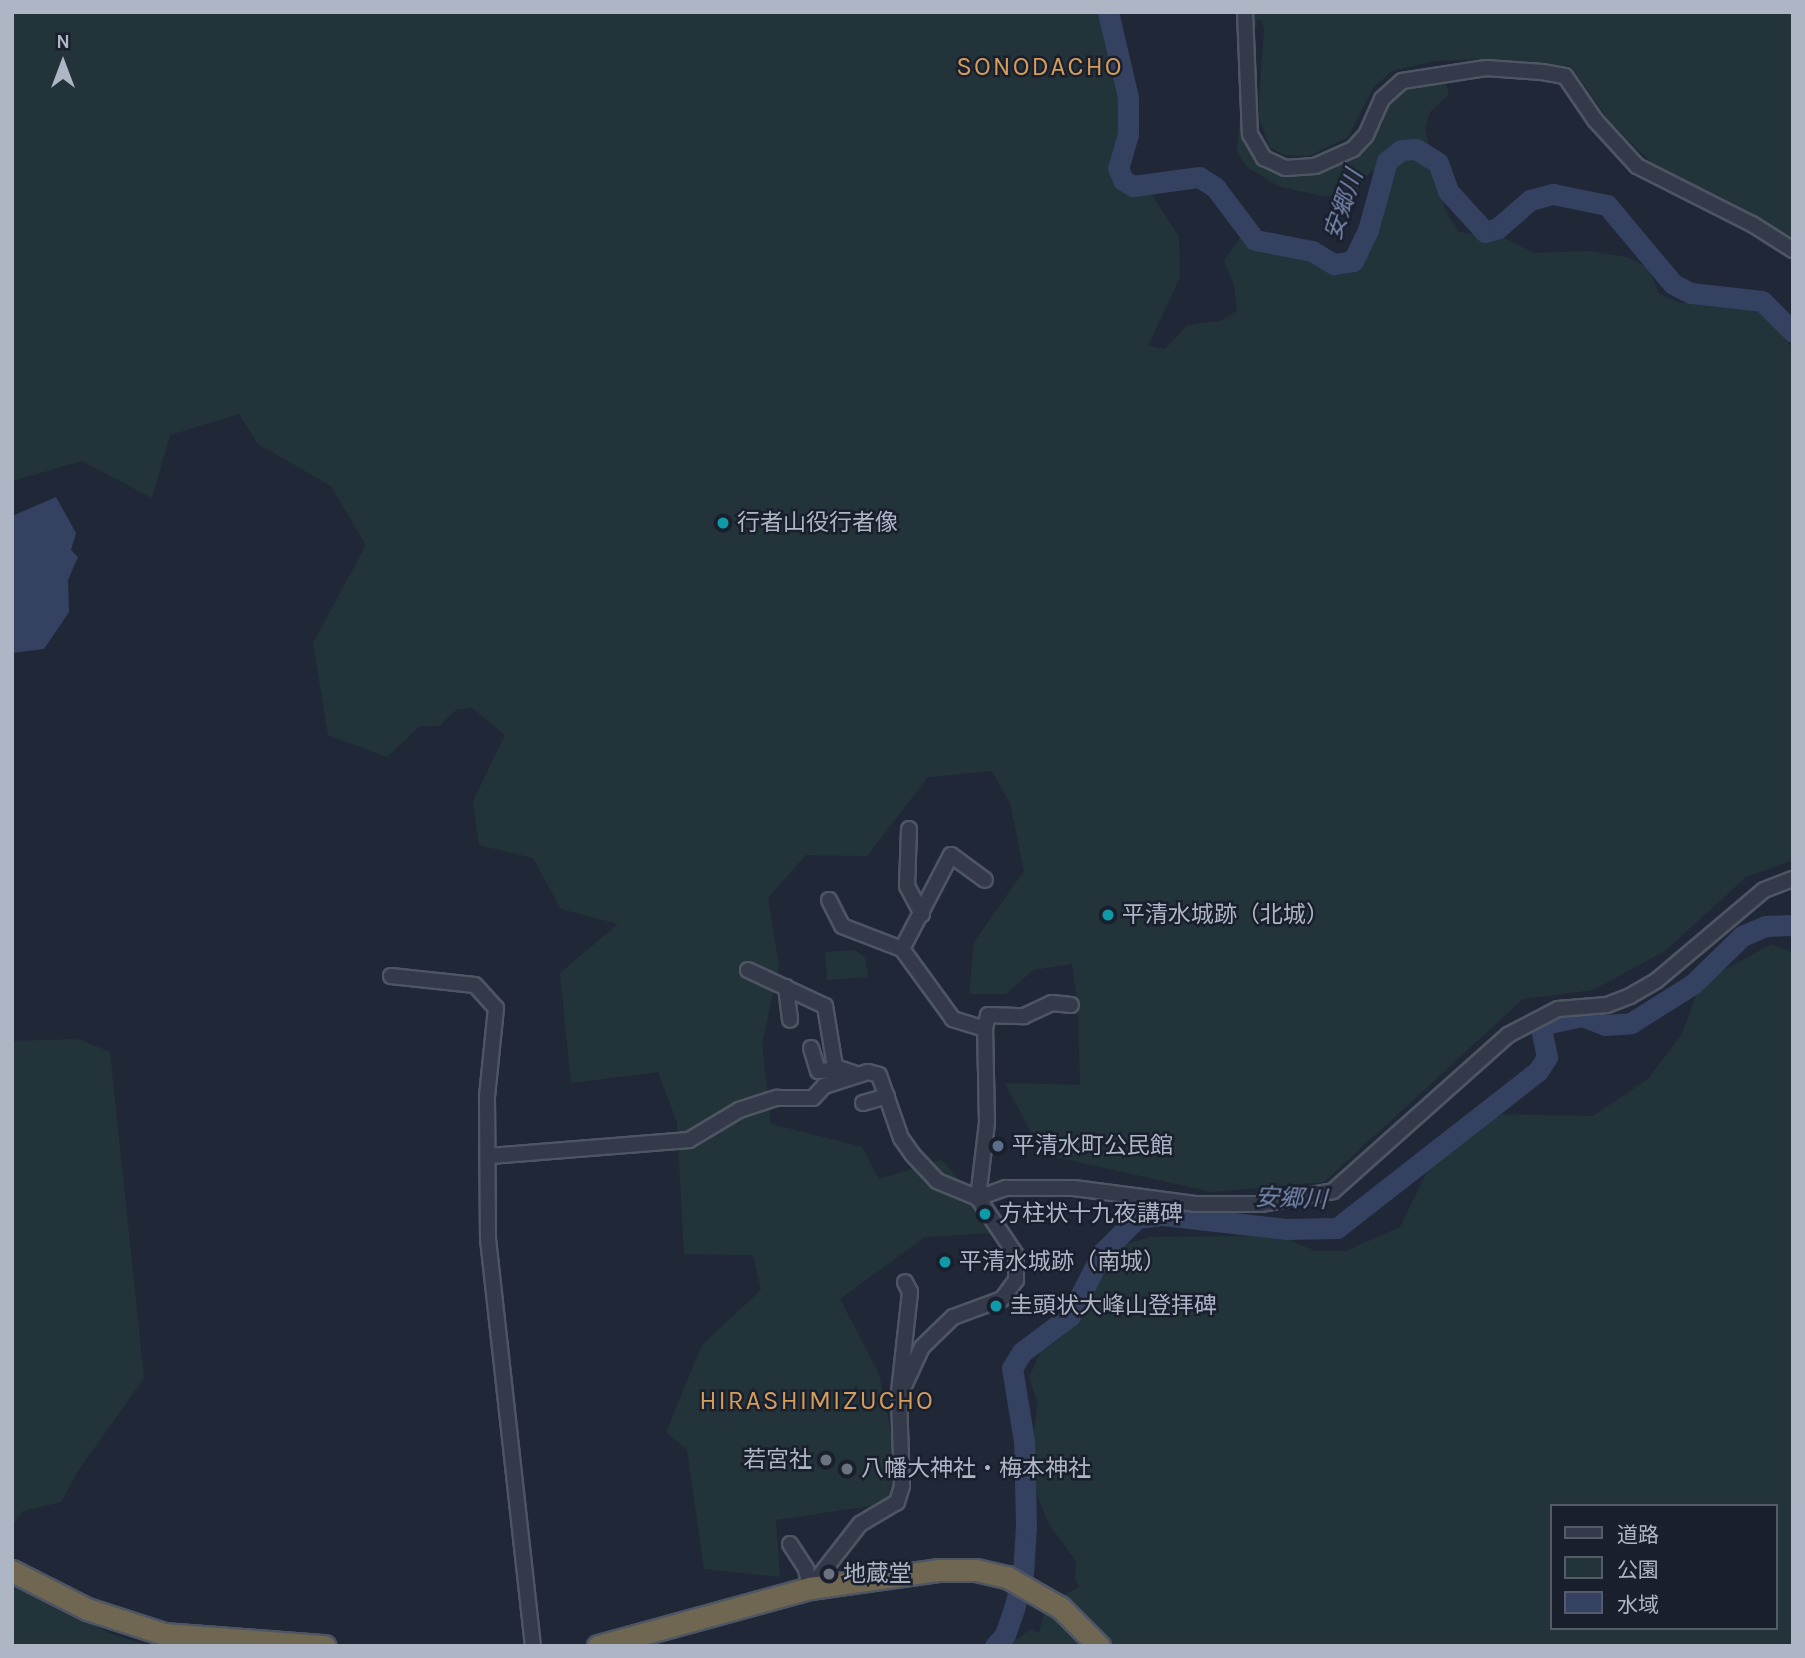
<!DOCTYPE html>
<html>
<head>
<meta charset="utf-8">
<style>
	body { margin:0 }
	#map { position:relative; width:1805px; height:1658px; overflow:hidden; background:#202838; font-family:Karla,"Noto Sans JP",sans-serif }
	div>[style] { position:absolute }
	.green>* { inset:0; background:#223439 }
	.water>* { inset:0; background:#344160 }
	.river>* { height:21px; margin:-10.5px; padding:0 10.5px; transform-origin:10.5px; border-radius:10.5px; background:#344160 }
	.roads { filter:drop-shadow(2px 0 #4e5563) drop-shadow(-2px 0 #4e5563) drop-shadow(0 2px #4e5563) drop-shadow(0 -2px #4e5563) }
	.minor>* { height:14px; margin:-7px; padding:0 7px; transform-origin:7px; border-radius:7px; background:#343a49 }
	.highway>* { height:21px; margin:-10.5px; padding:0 10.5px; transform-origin:10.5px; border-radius:10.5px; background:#6f6751 }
	.dots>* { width:19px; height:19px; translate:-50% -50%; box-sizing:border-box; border:4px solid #1a1f2d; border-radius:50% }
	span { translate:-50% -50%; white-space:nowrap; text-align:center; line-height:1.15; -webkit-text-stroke:5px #1a1f2d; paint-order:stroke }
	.poi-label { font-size:23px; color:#aeb5c5 }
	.left { translate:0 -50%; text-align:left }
	.right { translate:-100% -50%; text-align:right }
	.water-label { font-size:24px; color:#7687ae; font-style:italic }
	.quarter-label { font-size:26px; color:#d49d5b; letter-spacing:2px }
	.frame { position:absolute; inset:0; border:14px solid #aeb5c5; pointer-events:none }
	.legend { position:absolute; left:1550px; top:1504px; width:228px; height:126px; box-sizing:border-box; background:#1a1f2d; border:2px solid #555b6a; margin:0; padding:9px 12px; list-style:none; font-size:21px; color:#aeb5c5 }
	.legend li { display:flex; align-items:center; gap:14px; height:35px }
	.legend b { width:35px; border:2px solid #555b6a }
	.north { position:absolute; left:28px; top:28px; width:70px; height:70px; -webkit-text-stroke:5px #1a1f2d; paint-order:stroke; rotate:0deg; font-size:19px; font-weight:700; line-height:28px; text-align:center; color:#aeb5c5 }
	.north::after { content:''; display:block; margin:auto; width:24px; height:32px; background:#aeb5c5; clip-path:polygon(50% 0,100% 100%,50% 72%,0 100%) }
</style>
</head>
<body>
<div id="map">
	<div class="green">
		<i style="clip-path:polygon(12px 12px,1102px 12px,1121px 93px,1121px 171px,1150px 192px,1179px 237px,1180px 277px,1148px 346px,1165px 349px,1188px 325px,1220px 321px,1237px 311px,1234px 285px,1224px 261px,1241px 236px,1271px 252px,1296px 257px,1323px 258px,1357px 250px,1363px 244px,1387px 171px,1371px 171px,1357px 191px,1349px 195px,1321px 196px,1278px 186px,1247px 167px,1237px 151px,1240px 116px,1244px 142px,1261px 163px,1277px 171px,1312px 174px,1353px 160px,1382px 126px,1390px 100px,1403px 87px,1444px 78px,1449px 94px,1430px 112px,1425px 129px,1445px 210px,1459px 232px,1504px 238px,1534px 253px,1589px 251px,1626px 257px,1650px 268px,1658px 293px,1679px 303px,1729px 303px,1765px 314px,1793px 348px,1793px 860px,1746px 877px,1665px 951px,1593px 990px,1523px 999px,1324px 1182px,1212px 1192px,1042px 1154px,1005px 1083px,1080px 1085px,1078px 1010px,1072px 964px,1033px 970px,1006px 994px,969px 994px,974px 942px,1024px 871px,1010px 803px,992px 771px,928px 777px,867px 856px,806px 855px,768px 898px,779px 966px,762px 1044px,771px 1124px,862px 1147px,879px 1179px,941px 1160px,1010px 1232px,925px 1237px,840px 1299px,879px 1374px,902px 1486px,897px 1502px,776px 1520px,780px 1577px,704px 1569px,687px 1450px,666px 1432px,702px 1345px,761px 1290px,753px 1255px,684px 1254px,677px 1122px,658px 1072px,571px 1083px,560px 973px,618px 924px,561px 909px,533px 858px,479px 845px,473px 801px,505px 735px,472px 708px,456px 710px,439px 726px,420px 726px,387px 757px,328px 735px,313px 643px,366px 545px,331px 486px,258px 444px,239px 414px,170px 435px,152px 498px,82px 461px,12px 481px)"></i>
		<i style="clip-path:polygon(1793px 12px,1793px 249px,1666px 177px,1610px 122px,1571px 66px,1480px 59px,1435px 61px,1392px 71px,1373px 88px,1348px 137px,1309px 156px,1283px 155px,1269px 146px,1258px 114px,1264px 31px,1262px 20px,1256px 20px,1257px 27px,1252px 27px,1251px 14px)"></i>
		<i style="clip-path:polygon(evenodd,1772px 944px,1793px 953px,1793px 1646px,1008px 1646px,1031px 1629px,1039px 1633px,1046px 1604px,1080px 1587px,1075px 1579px,1076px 1561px,1048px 1523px,1031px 1479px,1029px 1461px,1038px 1404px,1029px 1377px,1041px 1352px,1063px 1336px,1086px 1307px,1104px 1262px,1116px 1248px,1149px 1237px,1252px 1236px,1289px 1240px,1315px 1251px,1346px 1251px,1400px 1227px,1431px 1164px,1488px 1114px,1593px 1116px,1648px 1079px,1682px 1034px,1697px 993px,1718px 973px,1772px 944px,1551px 1506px,1775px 1506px,1775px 1628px,1551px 1628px,1551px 1506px)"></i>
		<i style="clip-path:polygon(854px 950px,865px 957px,868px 977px,827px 980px,825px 952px)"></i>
		<i style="clip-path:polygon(78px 1039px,110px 1052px,144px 1378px,78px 1471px,61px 1502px,23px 1511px,12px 1526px,12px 1041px)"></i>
		<i style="clip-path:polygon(12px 1575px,108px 1633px,151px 1646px,12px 1646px)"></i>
	</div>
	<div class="water">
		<i style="clip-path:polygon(56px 497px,76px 533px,71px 550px,78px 557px,68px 580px,69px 612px,44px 649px,12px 653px,12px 516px)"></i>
	</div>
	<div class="river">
		<i style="left:1108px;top:12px;width:87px;rotate:76.8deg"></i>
		<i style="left:1128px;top:97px;width:37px;rotate:90deg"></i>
		<i style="left:1128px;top:134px;width:35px;rotate:106deg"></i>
		<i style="left:1118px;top:168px;width:13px;rotate:67deg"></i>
		<i style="left:1123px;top:180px;width:12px;rotate:31deg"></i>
		<i style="left:1133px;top:186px;width:67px;rotate:-7.8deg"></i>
		<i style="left:1199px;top:177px;width:19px;rotate:32deg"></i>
		<i style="left:1215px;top:187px;width:66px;rotate:53deg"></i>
		<i style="left:1255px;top:240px;width:58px;rotate:10.9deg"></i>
		<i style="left:1312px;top:251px;width:26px;rotate:31deg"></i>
		<i style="left:1334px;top:264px;width:19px;rotate:-9deg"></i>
		<i style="left:1353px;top:261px;width:34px;rotate:-64deg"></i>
		<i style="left:1368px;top:230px;width:72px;rotate:-74.6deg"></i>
		<i style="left:1387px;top:161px;width:18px;rotate:-38deg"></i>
		<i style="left:1401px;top:150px;width:15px;rotate:-4deg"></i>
		<i style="left:1416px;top:149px;width:26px;rotate:32deg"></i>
		<i style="left:1438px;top:163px;width:30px;rotate:70deg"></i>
		<i style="left:1448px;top:191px;width:55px;rotate:47.9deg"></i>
		<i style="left:1485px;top:232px;width:14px;rotate:-17deg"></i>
		<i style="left:1498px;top:228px;width:43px;rotate:-41.2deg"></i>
		<i style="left:1530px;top:200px;width:24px;rotate:-15deg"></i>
		<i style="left:1553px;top:194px;width:55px;rotate:11.5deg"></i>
		<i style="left:1607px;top:205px;width:103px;rotate:50.1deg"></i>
		<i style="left:1673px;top:284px;width:20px;rotate:27deg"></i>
		<i style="left:1691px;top:293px;width:71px;rotate:6.4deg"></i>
		<i style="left:1762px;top:301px;width:44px;rotate:45deg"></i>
		<i style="left:995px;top:1646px;width:15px;rotate:-48deg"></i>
		<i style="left:1005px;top:1635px;width:28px;rotate:-71deg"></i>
		<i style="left:1014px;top:1609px;width:36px;rotate:-76deg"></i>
		<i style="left:1023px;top:1574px;width:48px;rotate:-86.4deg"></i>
		<i style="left:1026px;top:1526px;width:85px;rotate:-91.3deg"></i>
		<i style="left:1024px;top:1441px;width:74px;rotate:-99.3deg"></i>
		<i style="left:1012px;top:1368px;width:19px;rotate:-58deg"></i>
		<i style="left:1022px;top:1352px;width:60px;rotate:-36.9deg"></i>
		<i style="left:1070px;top:1316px;width:71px;rotate:-63.1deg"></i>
		<i style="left:1102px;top:1253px;width:49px;rotate:-45deg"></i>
		<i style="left:1137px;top:1218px;width:26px;rotate:-7deg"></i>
		<i style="left:1163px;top:1215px;width:123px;rotate:6.5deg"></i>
		<i style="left:1285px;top:1229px;width:52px;rotate:-1.1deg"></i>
		<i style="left:1337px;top:1228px;width:255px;rotate:-38deg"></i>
		<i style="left:1538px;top:1071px;width:17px;rotate:-57deg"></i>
		<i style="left:1547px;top:1057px;width:33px;rotate:-102deg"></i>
		<i style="left:1540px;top:1025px;width:43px;rotate:-12.1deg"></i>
		<i style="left:1582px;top:1016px;width:25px;rotate:21deg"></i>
		<i style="left:1605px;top:1025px;width:26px;rotate:-4deg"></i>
		<i style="left:1631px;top:1023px;width:73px;rotate:-32.2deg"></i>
		<i style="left:1693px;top:984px;width:69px;rotate:-44.4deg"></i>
		<i style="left:1742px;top:936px;width:25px;rotate:-23deg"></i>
		<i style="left:1765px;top:926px;width:28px;rotate:-2deg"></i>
	</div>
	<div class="roads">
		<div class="minor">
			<i style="left:1245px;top:12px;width:122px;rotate:87.7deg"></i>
			<i style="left:1250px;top:134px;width:28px;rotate:60deg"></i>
			<i style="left:1264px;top:158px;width:23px;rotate:25deg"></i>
			<i style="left:1285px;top:168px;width:30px;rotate:-4deg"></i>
			<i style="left:1315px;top:166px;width:42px;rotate:-24.1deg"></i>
			<i style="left:1353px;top:149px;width:19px;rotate:-47deg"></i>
			<i style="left:1366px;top:135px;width:39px;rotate:-66deg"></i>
			<i style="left:1382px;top:99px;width:27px;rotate:-42deg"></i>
			<i style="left:1402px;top:81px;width:85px;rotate:-8.8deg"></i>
			<i style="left:1486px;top:68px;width:56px;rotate:4.1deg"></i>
			<i style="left:1542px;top:72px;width:23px;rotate:10deg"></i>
			<i style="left:1565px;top:76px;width:53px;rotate:55.7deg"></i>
			<i style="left:1595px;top:120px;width:62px;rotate:47.6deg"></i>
			<i style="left:1637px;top:166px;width:129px;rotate:26.8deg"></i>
			<i style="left:1752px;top:224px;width:49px;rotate:32.4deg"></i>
			<i style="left:909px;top:829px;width:57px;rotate:92deg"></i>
			<i style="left:907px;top:886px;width:32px;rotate:62deg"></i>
			<i style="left:829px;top:900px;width:29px;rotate:63deg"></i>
			<i style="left:842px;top:926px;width:64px;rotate:21deg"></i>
			<i style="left:748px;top:970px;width:85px;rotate:25.1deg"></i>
			<i style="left:825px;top:1006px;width:62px;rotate:80.7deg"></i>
			<i style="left:835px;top:1067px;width:19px;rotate:18deg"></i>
			<i style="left:391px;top:976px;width:84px;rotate:6.1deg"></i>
			<i style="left:475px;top:985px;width:31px;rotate:48deg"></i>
			<i style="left:496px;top:1008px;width:88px;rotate:95.8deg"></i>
			<i style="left:487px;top:1096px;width:143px;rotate:89.6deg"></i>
			<i style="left:488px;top:1239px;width:409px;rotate:83.7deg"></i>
			<i style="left:786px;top:987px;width:33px;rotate:83deg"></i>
			<i style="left:985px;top:1029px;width:14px;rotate:-78deg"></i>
			<i style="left:988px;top:1015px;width:36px;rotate:2deg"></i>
			<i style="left:1024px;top:1016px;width:31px;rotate:-25deg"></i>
			<i style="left:1052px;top:1003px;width:19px;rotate:6deg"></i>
			<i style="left:811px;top:1048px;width:24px;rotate:73deg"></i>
			<i style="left:818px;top:1071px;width:20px;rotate:-3deg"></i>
			<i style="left:863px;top:1103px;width:25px;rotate:-16deg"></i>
			<i style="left:490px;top:1156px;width:200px;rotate:-4.6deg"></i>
			<i style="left:689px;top:1140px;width:58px;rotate:-31deg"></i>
			<i style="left:739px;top:1110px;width:40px;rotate:-18deg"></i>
			<i style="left:777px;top:1098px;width:36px"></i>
			<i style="left:813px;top:1098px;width:16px;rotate:-47deg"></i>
			<i style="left:824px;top:1086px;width:46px;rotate:-17.7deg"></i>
			<i style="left:868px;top:1072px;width:11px;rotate:15deg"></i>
			<i style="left:879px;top:1075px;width:67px;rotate:70.8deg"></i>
			<i style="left:901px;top:1138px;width:19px;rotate:55deg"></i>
			<i style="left:912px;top:1154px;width:37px;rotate:47deg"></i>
			<i style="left:937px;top:1181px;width:44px;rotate:22.5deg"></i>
			<i style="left:978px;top:1198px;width:69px;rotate:56.3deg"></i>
			<i style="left:1016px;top:1255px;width:25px;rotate:90deg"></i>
			<i style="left:1016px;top:1280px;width:24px;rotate:126deg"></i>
			<i style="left:1002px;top:1299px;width:52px;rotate:159.8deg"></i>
			<i style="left:953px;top:1317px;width:43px;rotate:135.9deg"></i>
			<i style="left:922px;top:1347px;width:55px;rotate:114.7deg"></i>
			<i style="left:899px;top:1397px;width:89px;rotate:88.1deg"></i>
			<i style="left:902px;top:1486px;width:17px;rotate:107deg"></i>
			<i style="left:897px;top:1502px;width:43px;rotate:149.3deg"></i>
			<i style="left:860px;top:1524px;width:81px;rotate:128deg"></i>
			<i style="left:978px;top:1198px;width:30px;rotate:-20deg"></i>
			<i style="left:1006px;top:1188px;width:68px"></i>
			<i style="left:1074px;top:1188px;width:122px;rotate:7.5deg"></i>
			<i style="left:1195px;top:1204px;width:66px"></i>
			<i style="left:1261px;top:1204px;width:73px;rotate:-10.2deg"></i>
			<i style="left:1333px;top:1191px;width:234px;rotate:-41.7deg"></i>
			<i style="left:1508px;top:1035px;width:56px;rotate:-27.5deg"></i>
			<i style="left:1558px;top:1009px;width:49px;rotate:-4.7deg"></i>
			<i style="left:1607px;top:1005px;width:25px;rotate:-21deg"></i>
			<i style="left:1630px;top:996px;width:30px;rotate:-30deg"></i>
			<i style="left:1656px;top:981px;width:141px;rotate:-40.1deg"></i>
			<i style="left:1764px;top:890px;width:31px;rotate:-21deg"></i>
			<i style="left:978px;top:1198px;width:77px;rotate:-83.2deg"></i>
			<i style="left:987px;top:1122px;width:93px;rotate:-91.2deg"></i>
			<i style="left:985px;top:1029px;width:34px;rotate:-163deg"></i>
			<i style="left:953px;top:1019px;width:87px;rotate:-126.1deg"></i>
			<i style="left:902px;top:949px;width:106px;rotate:-62.5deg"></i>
			<i style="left:951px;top:855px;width:42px;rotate:36.3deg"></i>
			<i style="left:899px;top:1392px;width:101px;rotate:-83.7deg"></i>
			<i style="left:910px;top:1292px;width:11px;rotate:-117deg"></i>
			<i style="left:790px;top:1544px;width:30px;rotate:57deg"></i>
			<i style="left:806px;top:1569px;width:19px;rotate:78deg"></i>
		</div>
		<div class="highway">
			<i style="left:12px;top:1571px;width:84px;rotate:26.9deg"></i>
			<i style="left:87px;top:1609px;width:81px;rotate:18deg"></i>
			<i style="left:164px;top:1634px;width:161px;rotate:4.3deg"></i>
			<i style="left:598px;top:1646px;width:220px;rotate:-15.3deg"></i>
			<i style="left:810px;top:1588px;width:129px;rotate:-8deg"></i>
			<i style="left:938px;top:1570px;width:38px"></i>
			<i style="left:976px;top:1570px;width:32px;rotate:13deg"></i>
			<i style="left:1007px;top:1577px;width:62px;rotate:29.9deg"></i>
			<i style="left:1061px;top:1608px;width:54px;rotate:45deg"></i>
		</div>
	</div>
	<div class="dots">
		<i style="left:723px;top:523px;background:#0f9aa8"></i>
		<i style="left:1108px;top:915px;background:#0f9aa8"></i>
		<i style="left:998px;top:1146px;background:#5c6f8a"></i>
		<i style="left:985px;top:1214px;background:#0f9aa8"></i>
		<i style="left:945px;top:1262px;background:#0f9aa8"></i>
		<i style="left:996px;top:1306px;background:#0f9aa8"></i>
		<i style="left:826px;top:1460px;background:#6b7280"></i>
		<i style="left:847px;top:1469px;background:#6b7280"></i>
		<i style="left:829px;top:1574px;background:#6b7280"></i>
	</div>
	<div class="poi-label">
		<span class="left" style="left:737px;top:523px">行者山役行者像</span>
		<span class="left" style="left:1122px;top:915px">平清水城跡（北城）</span>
		<span class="left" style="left:1012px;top:1146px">平清水町公民館</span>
		<span class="left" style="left:999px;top:1214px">方柱状十九夜講碑</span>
		<span class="left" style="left:959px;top:1262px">平清水城跡（南城）</span>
		<span class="left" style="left:1010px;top:1306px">圭頭状大峰山登拝碑</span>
		<span class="right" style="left:812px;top:1460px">若宮社</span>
		<span class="left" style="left:861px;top:1469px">八幡大神社・梅本神社</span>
		<span class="left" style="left:843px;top:1574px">地蔵堂</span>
	</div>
	<div class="water-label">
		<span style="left:1344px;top:205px;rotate:-71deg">安郷川</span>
		<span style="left:1291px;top:1199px;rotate:2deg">安郷川</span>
	</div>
	<div class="quarter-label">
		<span style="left:1040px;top:67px">SONODACHO</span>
		<span style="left:817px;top:1401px">HIRASHIMIZUCHO</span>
	</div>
	<div class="frame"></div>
	<ul class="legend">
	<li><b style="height:9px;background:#343a49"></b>道路</li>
	<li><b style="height:19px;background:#223439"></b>公園</li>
	<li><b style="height:19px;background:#344160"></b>水域</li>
	</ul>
	<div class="north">N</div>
</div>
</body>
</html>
